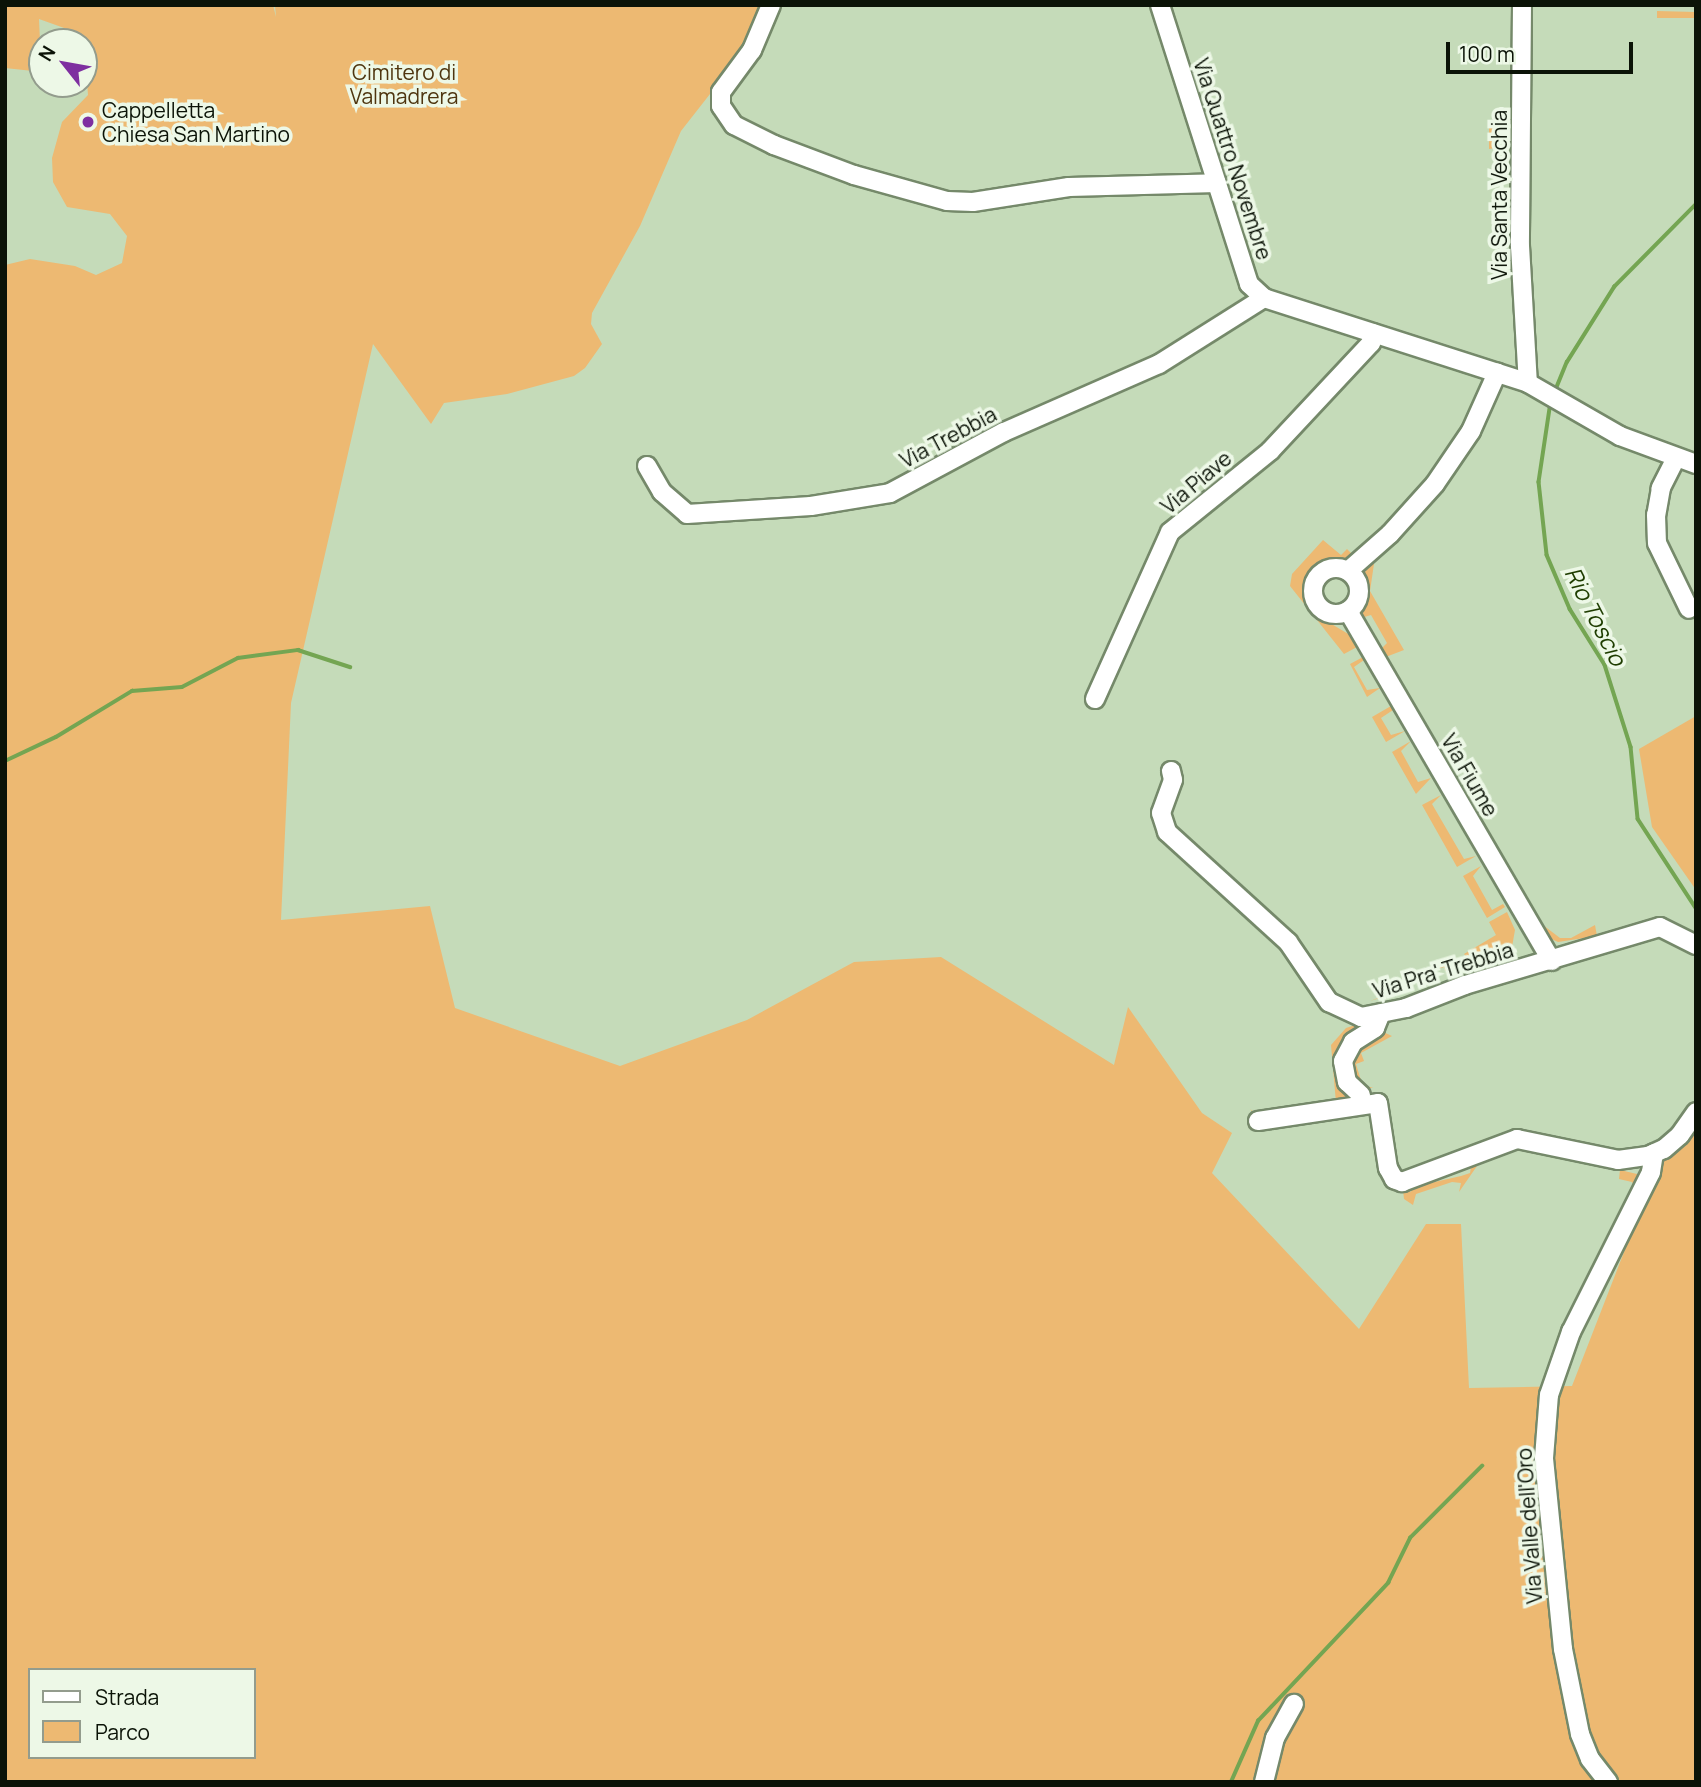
<!DOCTYPE html>
<html>
<head>
<meta charset="utf-8">
<style>
	body { margin:0 }
	#map { position:relative; width:1701px; height:1787px; overflow:hidden; background:#c5dbb9; font-family:Manrope,sans-serif }
	div>[style] { position:absolute }
	.green>* { inset:0; background:#edb972 }
	.stream>* { height:3.5px; margin:-1.75px; padding:0 1.75px; transform-origin:1.75px; border-radius:1.75px; background:#74a552 }
	.roads { filter:drop-shadow(2px 0 #75896a) drop-shadow(-2px 0 #75896a) drop-shadow(0 2px #75896a) drop-shadow(0 -2px #75896a) }
	.minor>* { height:18px; margin:-9px; padding:0 9px; transform-origin:9px; border-radius:9px; background:#fff }
	.minor>.ring { margin:-9px; padding:0; box-sizing:content-box; background:none; border:18px solid #fff; border-radius:50% }
	.dots>* { width:19px; height:19px; translate:-50% -50%; box-sizing:border-box; border:4px solid #edf8e7; border-radius:50% }
	span { translate:-50% -50%; white-space:nowrap; text-align:center; line-height:1.15; -webkit-text-stroke:7px #edf8e7; paint-order:stroke }
	.park-label { font-size:21px; color:#4e350f }
	.poi-label { font-size:21px; color:#0b1307 }
	.left { translate:0 -50%; text-align:left }
	.street-label { font-size:21px; color:#0b1307 }
	.water-label { font-size:23px; color:#1e3d00; font-style:italic }
	.frame { position:absolute; inset:0; border:7px solid #0b1307; pointer-events:none }
	.legend { position:absolute; left:28px; top:1668px; width:228px; height:91px; box-sizing:border-box; background:#edf8e7; border:2px solid #939c8d; margin:0; padding:9px 12px; list-style:none; font-size:21px; color:#0b1307 }
	.legend li { display:flex; align-items:center; gap:14px; height:35px }
	.legend b { width:35px; border:2px solid #939c8d }
	.north { position:absolute; left:28px; top:28px; width:70px; height:70px; box-sizing:border-box; background:#edf8e7; border:2px solid #939c8d; border-radius:50%; rotate:301deg; font-size:19px; font-weight:700; line-height:28px; text-align:center; color:#0b1307 }
	.north::after { content:''; display:block; margin:auto; width:24px; height:32px; background:#7e2fa0; clip-path:polygon(50% 0,100% 100%,50% 72%,0 100%) }
	.scale { position:absolute; left:1446px; top:42px; width:187px; height:32px; box-sizing:border-box; border:4px solid #0b1307; border-top:0; padding-left:9px; font-size:21px; line-height:24px; white-space:nowrap; color:#0b1307; -webkit-text-stroke:5px #edf8e7; paint-order:stroke }
</style>
</head>
<body>
<div id="map">
	<div class="green">
		<i style="clip-path:polygon(evenodd,5px 5px,273px 5px,276px 17px,275px 5px,763px 5px,728px 71px,681px 131px,640px 226px,592px 313px,591px 324px,602px 344px,585px 368px,574px 376px,507px 394px,444px 403px,431px 424px,373px 344px,291px 703px,281px 920px,430px 906px,455px 1008px,620px 1066px,747px 1020px,854px 962px,941px 957px,1114px 1065px,1128px 1007px,1202px 1113px,1232px 1133px,1212px 1173px,1359px 1329px,1426px 1224px,1461px 1224px,1469px 1388px,1572px 1386px,1659px 1162px,1696px 1127px,1696px 1782px,5px 1782px,5px 265px,30px 259px,75px 266px,96px 275px,122px 263px,127px 236px,110px 214px,67px 207px,53px 182px,52px 158px,62px 122px,88px 95px,84px 42px,75px 42px,67px 29px,39px 19px,42px 84px,53px 84px,53px 92px,40px 83px,33px 71px,5px 68px,5px 5px,30px 1670px,254px 1670px,254px 1757px,30px 1757px,30px 1670px)"></i>
		<i style="clip-path:polygon(1657px 11px,1696px 12px,1696px 18px,1657px 18px)"></i>
		<i style="clip-path:polygon(1502px 111px,1508px 112px,1508px 127px,1496px 128px,1495px 148px,1489px 149px,1489px 127px,1501px 127px)"></i>
		<i style="clip-path:polygon(1323px 540px,1341px 555px,1347px 549px,1354px 556px,1316px 565px,1304px 582px,1303px 595px,1313px 613px,1350px 635px,1357px 647px,1344px 654px,1290px 586px,1292px 574px)"></i>
		<i style="clip-path:polygon(1375px 557px,1370px 591px,1404px 650px,1383px 658px,1379px 651px,1387px 643px,1371px 615px,1361px 618px,1365px 572px)"></i>
		<i style="clip-path:polygon(1363px 657px,1364px 660px,1354px 667px,1367px 690px,1380px 688px,1367px 697px,1350px 664px)"></i>
		<i style="clip-path:polygon(1391px 706px,1393px 710px,1381px 718px,1391px 735px,1405px 731px,1386px 742px,1372px 717px)"></i>
		<i style="clip-path:polygon(1696px 716px,1696px 890px,1652px 827px,1639px 749px)"></i>
		<i style="clip-path:polygon(1411px 741px,1401px 751px,1418px 782px,1431px 778px,1416px 794px,1392px 752px)"></i>
		<i style="clip-path:polygon(1441px 795px,1432px 804px,1464px 859px,1476px 856px,1457px 867px,1422px 805px)"></i>
		<i style="clip-path:polygon(1481px 866px,1473px 876px,1492px 910px,1503px 904px,1505px 907px,1487px 918px,1463px 876px)"></i>
		<i style="clip-path:polygon(1507px 912px,1515px 930px,1512px 947px,1499px 962px,1478px 970px,1464px 954px,1496px 935px,1489px 922px)"></i>
		<i style="clip-path:polygon(1539px 922px,1560px 938px,1571px 938px,1595px 925px,1597px 936px,1558px 942px,1545px 936px)"></i>
		<i style="clip-path:polygon(1445px 965px,1453px 972px,1449px 978px,1444px 967px,1406px 979px,1409px 989px,1370px 1001px,1407px 987px,1404px 978px)"></i>
		<i style="clip-path:polygon(1368px 1021px,1340px 1051px,1339px 1075px,1352px 1100px,1337px 1104px,1257px 1117px,1250px 1109px,1258px 1115px,1275px 1108px,1336px 1103px,1331px 1045px,1346px 1028px)"></i>
		<i style="clip-path:polygon(1381px 1031px,1392px 1036px,1361px 1053px,1364px 1061px,1356px 1064px,1363px 1087px,1373px 1087px,1365px 1090px,1357px 1086px,1350px 1061px,1361px 1042px)"></i>
		<i style="clip-path:polygon(1472px 1162px,1477px 1166px,1459px 1192px,1461px 1183px,1452px 1182px,1416px 1194px,1413px 1205px,1404px 1199px,1403px 1190px,1409px 1182px,1410px 1192px,1417px 1186px,1461px 1176px,1470px 1173px)"></i>
		<i style="clip-path:polygon(1620px 1170px,1637px 1174px,1636px 1189px,1632px 1182px,1619px 1179px)"></i>
	</div>
	<div class="stream">
		<i style="left:1555px;top:391px;width:31px;rotate:-68deg"></i>
		<i style="left:1567px;top:362px;width:89px;rotate:-57.9deg"></i>
		<i style="left:1614px;top:287px;width:117px;rotate:-45.3deg"></i>
		<i style="left:1551px;top:402px;width:81px;rotate:98.5deg"></i>
		<i style="left:1539px;top:482px;width:73px;rotate:83.7deg"></i>
		<i style="left:1547px;top:555px;width:59px;rotate:66.9deg"></i>
		<i style="left:1570px;top:609px;width:66px;rotate:58deg"></i>
		<i style="left:1605px;top:665px;width:86px;rotate:72.4deg"></i>
		<i style="left:1631px;top:747px;width:72px;rotate:84.4deg"></i>
		<i style="left:1638px;top:819px;width:106px;rotate:56.9deg"></i>
		<i style="left:5px;top:761px;width:56px;rotate:-25.2deg"></i>
		<i style="left:56px;top:737px;width:89px;rotate:-31.2deg"></i>
		<i style="left:132px;top:691px;width:50px;rotate:-4.6deg"></i>
		<i style="left:182px;top:687px;width:63px;rotate:-27.4deg"></i>
		<i style="left:238px;top:658px;width:61px;rotate:-7.6deg"></i>
		<i style="left:298px;top:650px;width:55px;rotate:18.1deg"></i>
		<i style="left:1231px;top:1782px;width:67px;rotate:-66.1deg"></i>
		<i style="left:1258px;top:1721px;width:190px;rotate:-46.7deg"></i>
		<i style="left:1388px;top:1583px;width:50px;rotate:-63.9deg"></i>
		<i style="left:1410px;top:1538px;width:102px;rotate:-45deg"></i>
	</div>
	<div class="roads">
		<div class="minor">
			<i style="left:771px;top:5px;width:49px;rotate:112.9deg"></i>
			<i style="left:752px;top:50px;width:52px;rotate:126.4deg"></i>
			<i style="left:721px;top:92px;width:14px;rotate:90deg"></i>
			<i style="left:721px;top:106px;width:23px;rotate:56deg"></i>
			<i style="left:734px;top:125px;width:45px;rotate:26.6deg"></i>
			<i style="left:774px;top:145px;width:85px;rotate:20.6deg"></i>
			<i style="left:854px;top:175px;width:97px;rotate:15.6deg"></i>
			<i style="left:947px;top:201px;width:26px;rotate:2deg"></i>
			<i style="left:973px;top:202px;width:97px;rotate:-8.9deg"></i>
			<i style="left:1069px;top:187px;width:148px;rotate:-1.5deg"></i>
			<i style="left:1160px;top:5px;width:293px;rotate:72.3deg"></i>
			<i style="left:1249px;top:284px;width:21px;rotate:43deg"></i>
			<i style="left:1264px;top:298px;width:277px;rotate:17.8deg"></i>
			<i style="left:1528px;top:383px;width:106px;rotate:29.9deg"></i>
			<i style="left:1620px;top:436px;width:81px;rotate:20.2deg"></i>
			<i style="left:1522px;top:5px;width:241px;rotate:90.5deg"></i>
			<i style="left:1520px;top:246px;width:137px;rotate:86.7deg"></i>
			<i style="left:1676px;top:458px;width:34px;rotate:117deg"></i>
			<i style="left:1661px;top:488px;width:27px;rotate:100deg"></i>
			<i style="left:1656px;top:515px;width:28px;rotate:88deg"></i>
			<i style="left:1657px;top:543px;width:73px;rotate:64.1deg"></i>
			<i style="left:647px;top:466px;width:30px;rotate:60deg"></i>
			<i style="left:662px;top:492px;width:33px;rotate:41deg"></i>
			<i style="left:687px;top:514px;width:124px;rotate:-3.7deg"></i>
			<i style="left:811px;top:506px;width:80px;rotate:-9.3deg"></i>
			<i style="left:890px;top:493px;width:129px;rotate:-28.2deg"></i>
			<i style="left:1004px;top:432px;width:169px;rotate:-23.7deg"></i>
			<i style="left:1159px;top:364px;width:124px;rotate:-32.2deg"></i>
			<i class="ring" style="left:1313px;top:568px;width:28px;height:28px"></i>
			<i style="left:1348px;top:571px;width:56px;rotate:-41.4deg"></i>
			<i style="left:1390px;top:534px;width:67px;rotate:-48deg"></i>
			<i style="left:1435px;top:484px;width:64px;rotate:-55.8deg"></i>
			<i style="left:1471px;top:431px;width:64px;rotate:-65.9deg"></i>
			<i style="left:1348px;top:611px;width:405px;rotate:59.8deg"></i>
			<i style="left:1095px;top:699px;width:183px;rotate:-65.8deg"></i>
			<i style="left:1170px;top:532px;width:129px;rotate:-39deg"></i>
			<i style="left:1270px;top:451px;width:148px;rotate:-46.9deg"></i>
			<i style="left:1371px;top:343px;width:10px;rotate:-79deg"></i>
			<i style="left:1171px;top:771px;width:9px;rotate:77deg"></i>
			<i style="left:1173px;top:780px;width:35px;rotate:110deg"></i>
			<i style="left:1161px;top:813px;width:20px;rotate:72deg"></i>
			<i style="left:1167px;top:832px;width:164px;rotate:42.3deg"></i>
			<i style="left:1288px;top:942px;width:73px;rotate:55.7deg"></i>
			<i style="left:1329px;top:1002px;width:35px;rotate:25deg"></i>
			<i style="left:1361px;top:1017px;width:46px;rotate:-11.3deg"></i>
			<i style="left:1406px;top:1008px;width:63px;rotate:-21.3deg"></i>
			<i style="left:1465px;top:985px;width:203px;rotate:-16.6deg"></i>
			<i style="left:1660px;top:927px;width:40px;rotate:26.6deg"></i>
			<i style="left:1361px;top:1095px;width:19px;rotate:-137deg"></i>
			<i style="left:1347px;top:1082px;width:21px;rotate:-101deg"></i>
			<i style="left:1343px;top:1061px;width:21px;rotate:-62deg"></i>
			<i style="left:1353px;top:1042px;width:26px;rotate:-32deg"></i>
			<i style="left:1375px;top:1028px;width:16px;rotate:-68deg"></i>
			<i style="left:1258px;top:1121px;width:121px;rotate:-8.5deg"></i>
			<i style="left:1378px;top:1103px;width:66px;rotate:81.3deg"></i>
			<i style="left:1388px;top:1168px;width:13px;rotate:61deg"></i>
			<i style="left:1394px;top:1179px;width:9px;rotate:21deg"></i>
			<i style="left:1402px;top:1182px;width:123px;rotate:-20.5deg"></i>
			<i style="left:1517px;top:1139px;width:103px;rotate:11.7deg"></i>
			<i style="left:1618px;top:1160px;width:30px;rotate:-8deg"></i>
			<i style="left:1648px;top:1156px;width:17px;rotate:-24deg"></i>
			<i style="left:1664px;top:1149px;width:21px;rotate:-41deg"></i>
			<i style="left:1680px;top:1135px;width:28px;rotate:-55deg"></i>
			<i style="left:1264px;top:1782px;width:45px;rotate:-76deg"></i>
			<i style="left:1275px;top:1738px;width:39px;rotate:-61deg"></i>
			<i style="left:1608px;top:1782px;width:29px;rotate:-128deg"></i>
			<i style="left:1590px;top:1759px;width:27px;rotate:-112deg"></i>
			<i style="left:1580px;top:1734px;width:87px;rotate:-101.3deg"></i>
			<i style="left:1563px;top:1649px;width:192px;rotate:-95.7deg"></i>
			<i style="left:1544px;top:1458px;width:63px;rotate:-85.5deg"></i>
			<i style="left:1549px;top:1395px;width:67px;rotate:-70.8deg"></i>
			<i style="left:1571px;top:1332px;width:179px;rotate:-63.4deg"></i>
			<i style="left:1651px;top:1172px;width:19px;rotate:-81deg"></i>
		</div>
	</div>
	<div class="dots">
		<i style="left:88px;top:122px;background:#7e2fa0"></i>
	</div>
	<div class="park-label">
		<span style="left:404px;top:84px">Cimitero di<br>Valmadrera</span>
	</div>
	<div class="poi-label">
		<span class="left" style="left:102px;top:122px">Cappelletta<br>Chiesa San Martino</span>
	</div>
	<div class="street-label">
		<span style="left:1233px;top:159px;rotate:72deg">Via Quattro Novembre</span>
		<span style="left:1499px;top:195px;rotate:-90deg">Via Santa Vecchia</span>
		<span style="left:948px;top:437px;rotate:-28deg">Via Trebbia</span>
		<span style="left:1196px;top:482px;rotate:-40deg">Via Piave</span>
		<span style="left:1470px;top:775px;rotate:60deg">Via Fiume</span>
		<span style="left:1443px;top:970px;rotate:-17deg">Via Pra' Trebbia</span>
		<span style="left:1529px;top:1526px;rotate:-94deg">Via Valle dell'Oro</span>
	</div>
	<div class="water-label">
		<span style="left:1596px;top:616px;rotate:63deg">Rio Toscio</span>
	</div>
	<div class="frame"></div>
	<ul class="legend">
	<li><b style="height:9px;background:#fff"></b>Strada</li>
	<li><b style="height:19px;background:#edb972"></b>Parco</li>
	</ul>
	<div class="north">N</div>
	<div class="scale">100 m</div>
</div>
</body>
</html>
